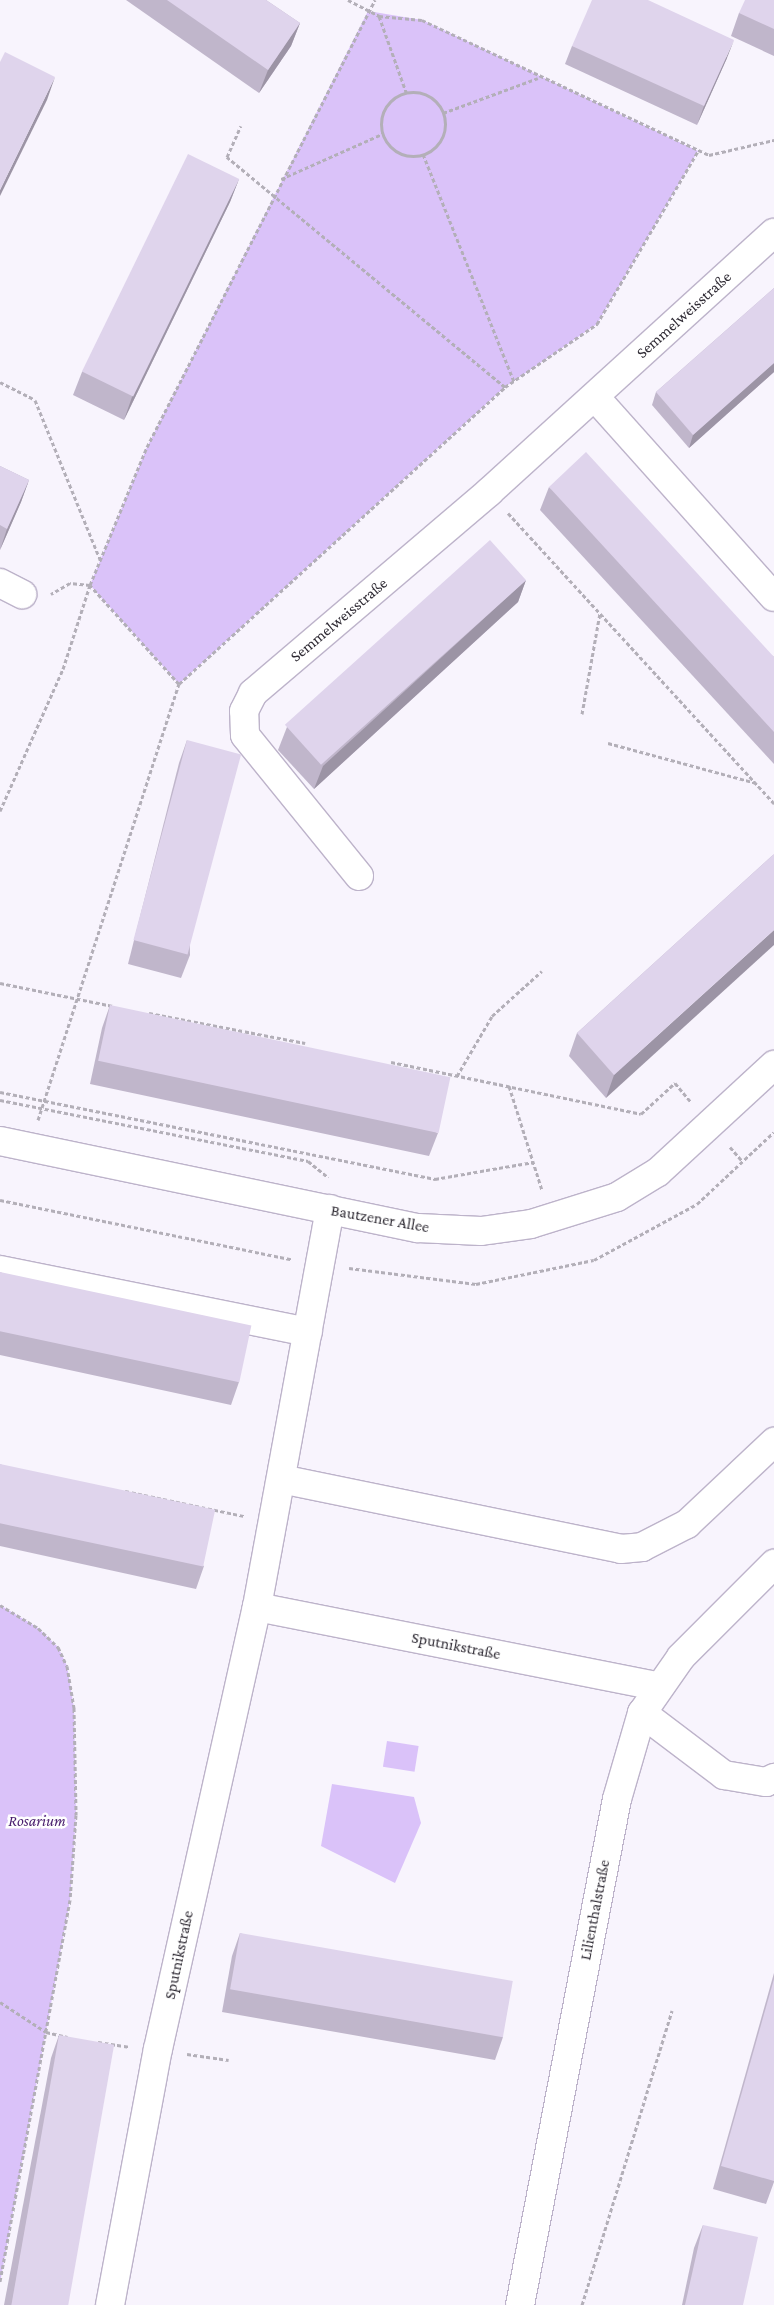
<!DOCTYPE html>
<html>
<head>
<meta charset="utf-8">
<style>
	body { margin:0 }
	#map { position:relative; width:774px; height:2305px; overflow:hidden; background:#f8f4fd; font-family:"Crimson Pro",serif }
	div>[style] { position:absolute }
	.green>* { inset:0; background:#dac2f9; transform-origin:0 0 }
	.path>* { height:3px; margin-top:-1.5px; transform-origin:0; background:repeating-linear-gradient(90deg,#b3afb8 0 4px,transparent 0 6.5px) }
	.path>.ring { margin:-1.5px; padding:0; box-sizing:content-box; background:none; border:3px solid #b3afb8; border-radius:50% }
	.roads { filter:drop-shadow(1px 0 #bdb3ca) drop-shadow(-1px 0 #bdb3ca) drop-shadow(0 1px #bdb3ca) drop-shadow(0 -1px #bdb3ca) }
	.minor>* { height:28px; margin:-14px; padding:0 14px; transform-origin:14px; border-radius:14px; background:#fff }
	.wall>* { inset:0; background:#c0b6cb }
	.shaded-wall>* { inset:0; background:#9c94a5 }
	.building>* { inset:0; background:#dfd4ec; transform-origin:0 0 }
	span { translate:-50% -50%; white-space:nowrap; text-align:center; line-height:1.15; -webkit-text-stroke:5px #fff; paint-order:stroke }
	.street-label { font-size:16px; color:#2f2b34 }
	.park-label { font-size:16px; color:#481d6d; font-style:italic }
</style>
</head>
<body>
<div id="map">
	<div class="green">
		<i style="clip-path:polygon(368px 11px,422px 20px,698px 151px,597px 324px,505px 387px,179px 684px,90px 585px,147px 447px)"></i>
		<i style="clip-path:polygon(0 1605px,38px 1628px,58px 1647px,67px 1666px,74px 1708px,76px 1815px,70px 1900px,0 2283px)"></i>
		<i style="left:387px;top:1741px;width:32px;height:26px;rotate:9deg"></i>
		<i style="clip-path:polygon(332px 1784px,414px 1797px,421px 1823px,395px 1883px,321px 1846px)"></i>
	</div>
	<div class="path">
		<i style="left:348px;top:0;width:35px;rotate:27deg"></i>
		<i style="left:379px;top:16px;width:43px;rotate:5.3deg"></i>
		<i style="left:422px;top:20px;width:317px;rotate:25.2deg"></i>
		<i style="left:709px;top:155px;width:67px;rotate:-13deg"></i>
		<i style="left:379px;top:16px;width:81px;rotate:70.4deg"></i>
		<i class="ring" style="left:381px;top:92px;width:61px;height:61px"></i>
		<i style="left:443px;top:113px;width:101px;rotate:-20.2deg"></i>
		<i style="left:423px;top:154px;width:245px;rotate:68.2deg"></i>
		<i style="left:281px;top:179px;width:111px;rotate:-24deg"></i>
		<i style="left:0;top:382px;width:39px;rotate:27deg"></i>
		<i style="left:35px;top:400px;width:172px;rotate:67.8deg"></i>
		<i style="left:505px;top:387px;width:112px;rotate:-34.4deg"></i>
		<i style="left:597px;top:324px;width:200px;rotate:-59.7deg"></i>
		<i style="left:508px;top:513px;width:394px;rotate:47.5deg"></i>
		<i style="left:179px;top:684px;width:441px;rotate:-42.3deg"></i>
		<i style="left:505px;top:387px;width:361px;rotate:-140.4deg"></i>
		<i style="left:227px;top:157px;width:34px;rotate:-66deg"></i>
		<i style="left:582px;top:714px;width:103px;rotate:-79.9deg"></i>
		<i style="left:608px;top:743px;width:153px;rotate:15.1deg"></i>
		<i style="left:0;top:811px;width:155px;rotate:-66.1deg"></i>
		<i style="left:63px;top:669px;width:88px;rotate:-72.2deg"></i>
		<i style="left:90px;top:585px;width:149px;rotate:-67.6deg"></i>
		<i style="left:147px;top:447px;width:502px;rotate:-62.98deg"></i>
		<i style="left:0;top:983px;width:115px;rotate:11.5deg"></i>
		<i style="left:149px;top:1013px;width:159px;rotate:10.9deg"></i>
		<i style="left:391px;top:1062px;width:255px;rotate:11.7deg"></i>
		<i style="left:641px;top:1114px;width:46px;rotate:-42.4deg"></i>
		<i style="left:675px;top:1083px;width:25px;rotate:50deg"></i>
		<i style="left:457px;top:1076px;width:69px;rotate:-59.7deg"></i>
		<i style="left:492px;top:1016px;width:67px;rotate:-42deg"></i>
		<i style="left:509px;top:1086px;width:109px;rotate:72.4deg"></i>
		<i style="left:0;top:1092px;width:444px;rotate:11.3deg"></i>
		<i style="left:435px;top:1179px;width:99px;rotate:-9.8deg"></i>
		<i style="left:0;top:1100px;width:314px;rotate:11.2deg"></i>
		<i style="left:308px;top:1161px;width:26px;rotate:39deg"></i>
		<i style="left:38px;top:1120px;width:458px;rotate:-72.1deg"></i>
		<i style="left:179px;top:684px;width:133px;rotate:-132deg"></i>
		<i style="left:90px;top:585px;width:20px;rotate:-174deg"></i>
		<i style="left:70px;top:583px;width:22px;rotate:150deg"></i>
		<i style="left:730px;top:1147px;width:18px;rotate:49deg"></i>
		<i style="left:0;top:1200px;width:297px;rotate:11.5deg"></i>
		<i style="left:349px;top:1268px;width:128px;rotate:7.2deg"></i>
		<i style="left:476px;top:1284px;width:120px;rotate:-11.5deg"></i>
		<i style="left:594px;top:1260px;width:117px;rotate:-28.5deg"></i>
		<i style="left:697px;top:1204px;width:105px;rotate:-43.1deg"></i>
		<i style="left:125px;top:1491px;width:122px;rotate:11.9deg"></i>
		<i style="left:0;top:1605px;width:44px;rotate:31.2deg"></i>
		<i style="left:38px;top:1628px;width:28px;rotate:44deg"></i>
		<i style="left:58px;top:1647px;width:21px;rotate:65deg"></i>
		<i style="left:67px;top:1666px;width:43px;rotate:80.5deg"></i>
		<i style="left:74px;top:1708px;width:107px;rotate:88.9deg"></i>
		<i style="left:76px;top:1815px;width:85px;rotate:94deg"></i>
		<i style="left:70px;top:1900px;width:389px;rotate:100.4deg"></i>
		<i style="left:0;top:2002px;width:55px;rotate:33.1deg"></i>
		<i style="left:46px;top:2032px;width:22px;rotate:13deg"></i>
		<i style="left:98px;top:2042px;width:31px;rotate:9deg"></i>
		<i style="left:187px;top:2054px;width:42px;rotate:8.1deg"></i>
		<i style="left:582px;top:2305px;width:308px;rotate:-73deg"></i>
	</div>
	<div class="roads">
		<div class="minor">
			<i style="left:595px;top:397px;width:268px;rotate:48.2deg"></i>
			<i style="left:0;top:583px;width:25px;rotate:27deg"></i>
			<i style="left:359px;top:876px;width:181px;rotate:-129deg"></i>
			<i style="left:245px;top:735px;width:24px;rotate:-92deg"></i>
			<i style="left:244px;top:711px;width:20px;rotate:-63deg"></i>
			<i style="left:253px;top:693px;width:310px;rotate:-40.4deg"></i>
			<i style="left:489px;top:492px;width:385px;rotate:-42.3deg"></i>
			<i style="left:0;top:1141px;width:427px;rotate:11.8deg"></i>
			<i style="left:418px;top:1228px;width:63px;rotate:2.7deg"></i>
			<i style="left:481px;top:1231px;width:50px;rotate:-8deg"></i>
			<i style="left:531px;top:1224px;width:90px;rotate:-17.4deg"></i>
			<i style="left:617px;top:1197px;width:48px;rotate:-31.4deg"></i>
			<i style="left:658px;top:1172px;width:158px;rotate:-42.7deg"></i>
			<i style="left:330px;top:1209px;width:405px;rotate:100.4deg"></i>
			<i style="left:257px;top:1607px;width:407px;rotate:11.2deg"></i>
			<i style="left:0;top:1270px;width:314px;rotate:11.4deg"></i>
			<i style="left:281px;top:1479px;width:347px;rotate:11.6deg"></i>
			<i style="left:621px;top:1549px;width:21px;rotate:-5deg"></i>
			<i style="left:642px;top:1547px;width:51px;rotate:-27.1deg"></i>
			<i style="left:687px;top:1524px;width:120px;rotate:-43.3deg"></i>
			<i style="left:642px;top:1713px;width:103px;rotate:37.1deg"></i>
			<i style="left:724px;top:1775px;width:43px;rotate:9.5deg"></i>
			<i style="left:766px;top:1782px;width:9px;rotate:-27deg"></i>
			<i style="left:110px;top:2305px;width:260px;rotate:-79.4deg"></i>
			<i style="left:158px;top:2049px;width:453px;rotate:-77.4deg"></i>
			<i style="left:520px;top:2305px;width:515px;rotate:-79.15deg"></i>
			<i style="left:617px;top:1799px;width:90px;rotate:-73.8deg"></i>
			<i style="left:642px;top:1713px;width:68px;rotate:-55.1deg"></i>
			<i style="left:681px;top:1657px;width:132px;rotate:-45deg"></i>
		</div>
	</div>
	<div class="wall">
		<i style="clip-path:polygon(126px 0,266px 0,300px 23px,291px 46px,259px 93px)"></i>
		<i style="clip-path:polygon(774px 0,774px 56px,731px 36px,739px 13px)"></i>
		<i style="clip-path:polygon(572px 46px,727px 58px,697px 125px,565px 64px)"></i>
		<i style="clip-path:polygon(239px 179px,230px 202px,124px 420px,73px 395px,82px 372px)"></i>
		<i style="clip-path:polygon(774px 288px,774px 372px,689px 448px,652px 405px,656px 392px)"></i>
		<i style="clip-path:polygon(0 466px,29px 480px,21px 502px,0 550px)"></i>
		<i style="clip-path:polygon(549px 487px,774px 657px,774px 764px,540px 510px)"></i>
		<i style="clip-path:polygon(526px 580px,518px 602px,314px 789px,278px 750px,287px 727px)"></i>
		<i style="clip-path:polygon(187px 740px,190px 955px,181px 978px,128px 964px,179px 763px)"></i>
		<i style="clip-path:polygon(774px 854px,606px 1098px,569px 1056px,577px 1033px)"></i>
		<i style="clip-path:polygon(110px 1005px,438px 1133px,429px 1156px,90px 1084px,102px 1028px)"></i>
		<i style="clip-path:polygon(0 1272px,239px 1382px,231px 1405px,0 1355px)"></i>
		<i style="clip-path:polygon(0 1464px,204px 1566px,196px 1589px,0 1546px)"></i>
		<i style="clip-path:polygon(240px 1933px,503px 2037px,495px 2060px,222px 2012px,232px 1956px)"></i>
		<i style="clip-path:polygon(774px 1973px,774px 2182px,766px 2204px,713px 2189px)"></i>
		<i style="clip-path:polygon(59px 2035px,65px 2305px,4px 2305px,51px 2058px)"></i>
		<i style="clip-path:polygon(703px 2225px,743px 2305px,682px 2305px,694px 2248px)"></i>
	</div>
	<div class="shaded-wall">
		<i style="clip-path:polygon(300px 23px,291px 46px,259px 93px,268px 70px)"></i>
		<i style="clip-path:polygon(734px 40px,727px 58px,697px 125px,704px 106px)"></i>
		<i style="clip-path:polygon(55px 77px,47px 100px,0 196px,0 190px)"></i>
		<i style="clip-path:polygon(239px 179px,230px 202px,124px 420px,132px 397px)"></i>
		<i style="clip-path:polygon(774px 363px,774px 372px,689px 448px,693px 435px)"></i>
		<i style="clip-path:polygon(29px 480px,21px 502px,0 550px,7px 529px)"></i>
		<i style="clip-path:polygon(526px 580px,518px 602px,314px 789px,323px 766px)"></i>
		<i style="clip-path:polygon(774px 930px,774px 945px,606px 1098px,614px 1075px)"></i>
	</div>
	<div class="building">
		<i style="clip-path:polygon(167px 0,266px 0,300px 23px,268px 70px)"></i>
		<i style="clip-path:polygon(592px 0,648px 0,734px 40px,704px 106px,572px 46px)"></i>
		<i style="clip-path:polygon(745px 0,774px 0,774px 29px,739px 13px)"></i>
		<i style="clip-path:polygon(5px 52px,55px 77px,0 190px,0 62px)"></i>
		<i style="left:188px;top:154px;width:57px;height:242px;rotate:26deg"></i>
		<i style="clip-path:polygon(774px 288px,774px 363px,693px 435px,656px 392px)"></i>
		<i style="clip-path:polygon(586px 452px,774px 657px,774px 732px,549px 487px)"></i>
		<i style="clip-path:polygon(0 466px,29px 480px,7px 529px,0 525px)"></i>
		<i style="left:490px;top:540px;width:54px;height:276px;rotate:48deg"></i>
		<i style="left:187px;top:740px;width:56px;height:207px;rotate:15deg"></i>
		<i style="clip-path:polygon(774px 854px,774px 930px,614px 1075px,577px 1033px)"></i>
		<i style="left:110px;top:1005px;width:348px;height:57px;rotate:12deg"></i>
		<i style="left:0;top:1272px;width:257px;height:58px;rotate:12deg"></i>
		<i style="left:0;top:1464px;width:220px;height:58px;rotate:12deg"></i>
		<i style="left:240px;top:1933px;width:277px;height:57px;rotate:10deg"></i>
		<i style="clip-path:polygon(774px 1979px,774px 2181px,721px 2166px)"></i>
		<i style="left:59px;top:2035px;width:56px;height:275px;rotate:10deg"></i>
		<i style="clip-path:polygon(703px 2225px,758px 2237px,743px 2305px,685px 2305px)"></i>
	</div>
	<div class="street-label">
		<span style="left:684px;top:315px;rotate:-42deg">Semmelweisstraße</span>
		<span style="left:339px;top:620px;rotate:-40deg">Semmelweisstraße</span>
		<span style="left:380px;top:1219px;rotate:10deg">Bautzener Allee</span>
		<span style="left:456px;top:1646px;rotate:11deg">Sputnikstraße</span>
		<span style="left:595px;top:1910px;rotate:-79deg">Lilienthalstraße</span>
		<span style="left:179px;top:1955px;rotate:-78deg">Sputnikstraße</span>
	</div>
	<div class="park-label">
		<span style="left:37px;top:1821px">Rosarium</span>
	</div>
</div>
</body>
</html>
